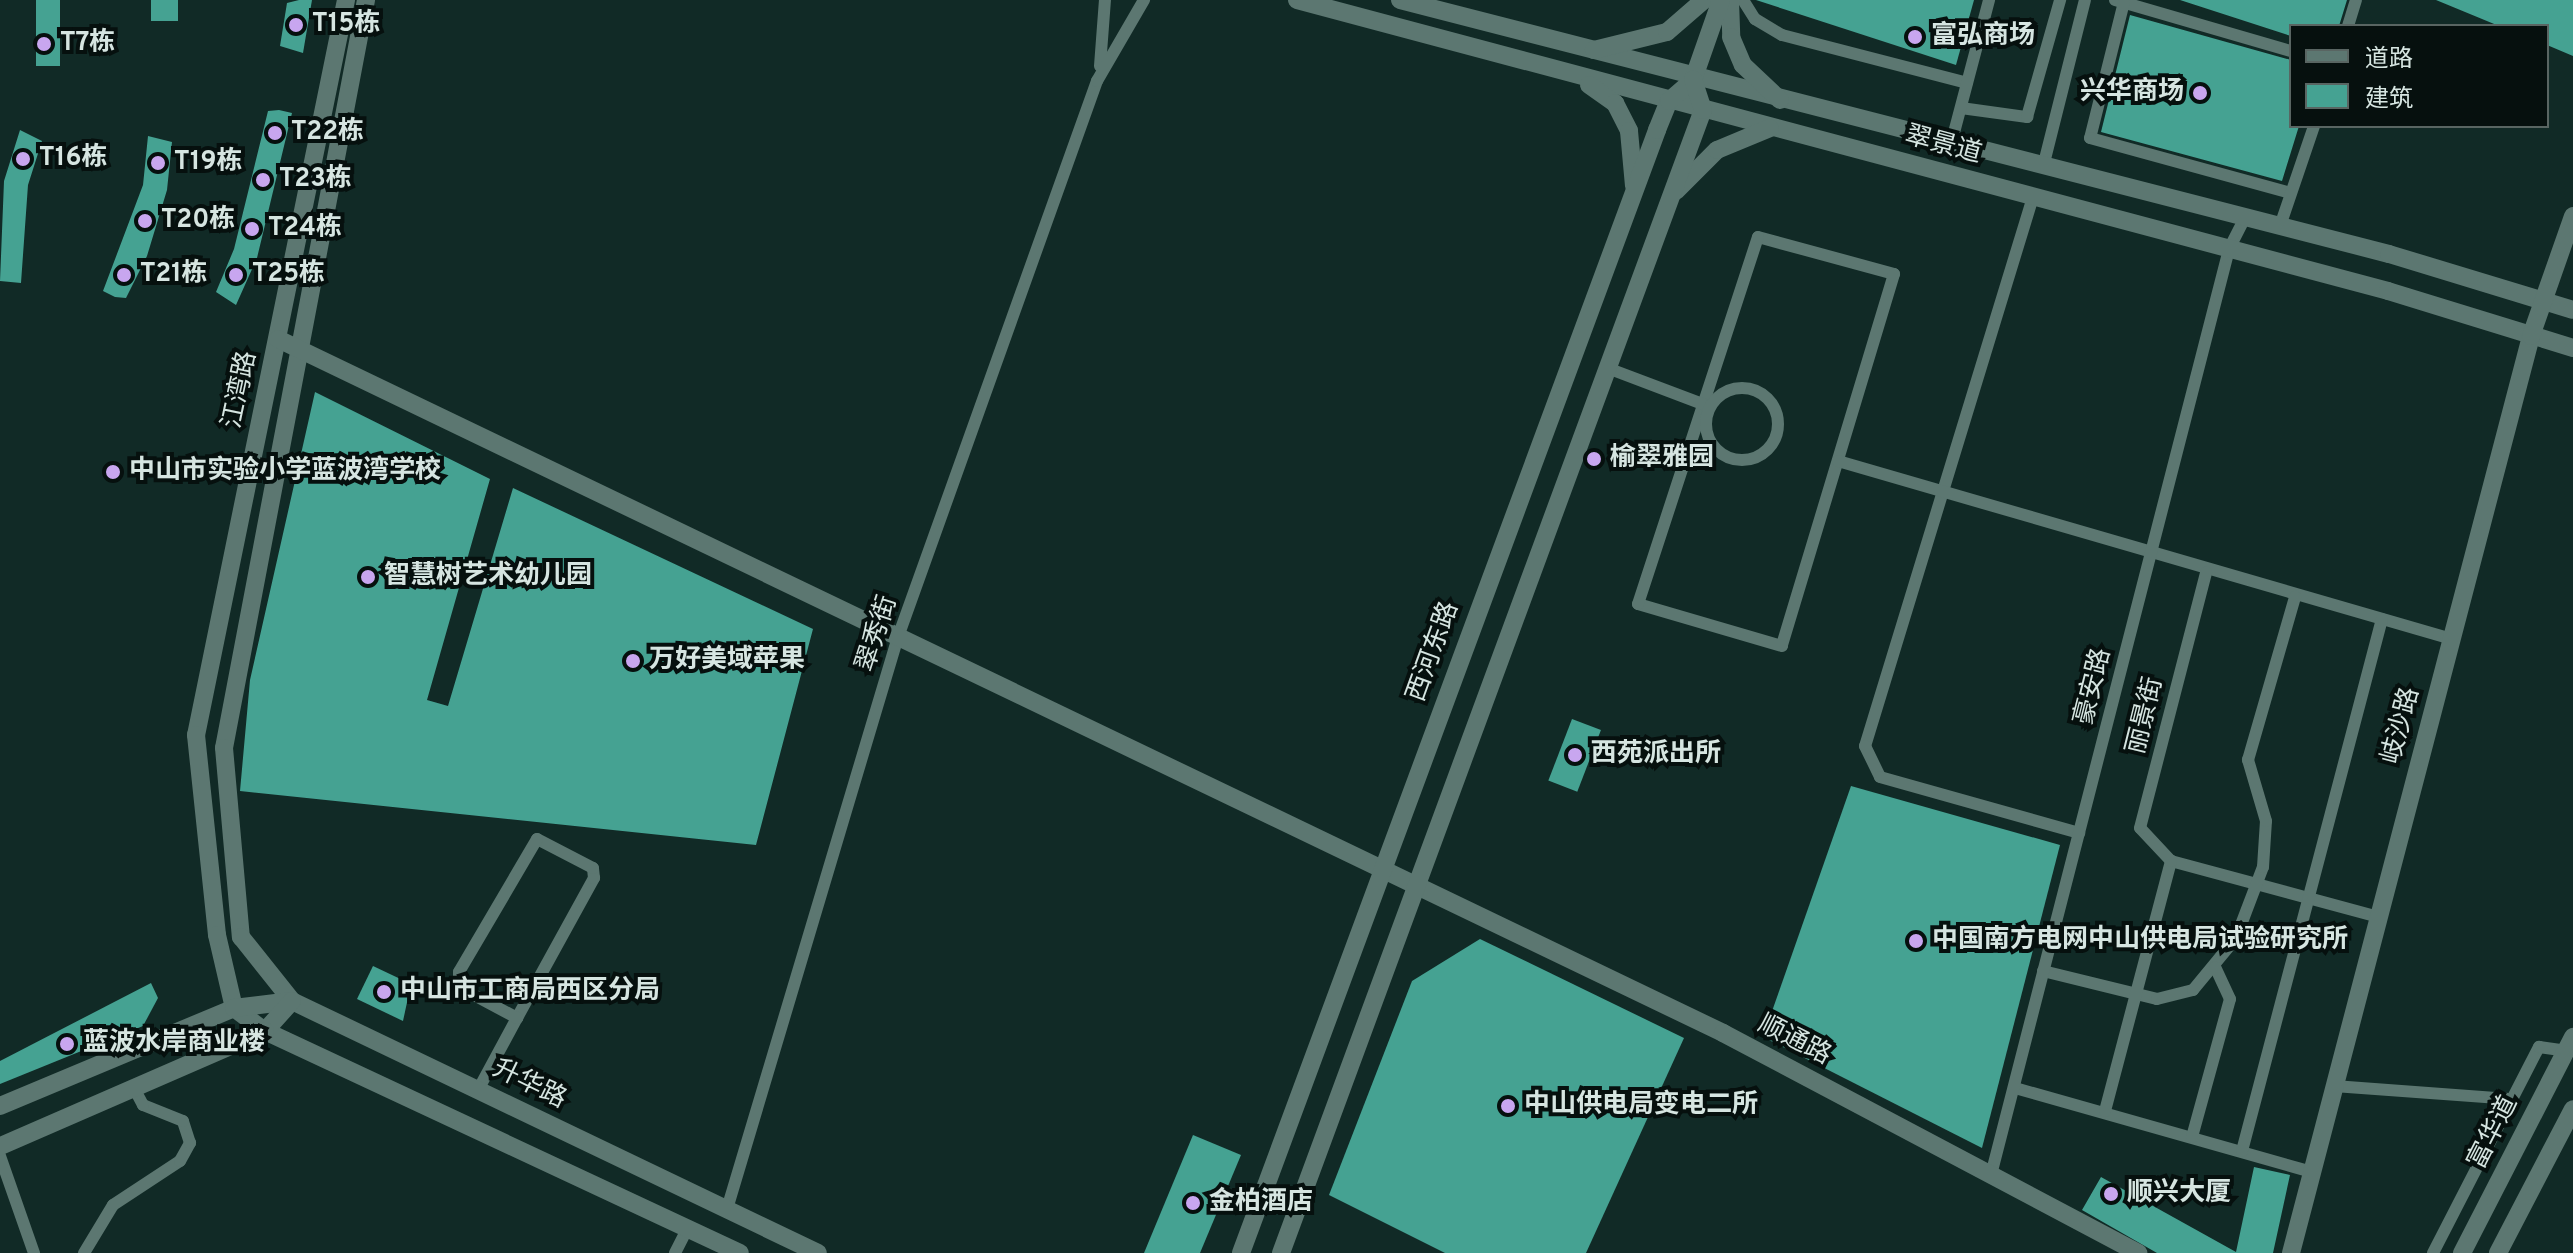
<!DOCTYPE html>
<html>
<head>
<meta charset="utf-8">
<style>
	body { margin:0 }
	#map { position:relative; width:2573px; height:1253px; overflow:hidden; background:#112a26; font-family:Overpass,"Noto Sans SC",sans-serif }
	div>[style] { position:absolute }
	.building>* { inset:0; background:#45a292; transform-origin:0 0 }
	.street>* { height:12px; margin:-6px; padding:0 6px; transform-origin:6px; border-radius:6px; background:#5c7771 }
	.street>.ring { margin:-6px; padding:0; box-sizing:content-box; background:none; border:12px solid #5c7771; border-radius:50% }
	.secondary>* { height:18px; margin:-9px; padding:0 9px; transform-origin:9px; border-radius:9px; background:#5c7771 }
	.dots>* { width:22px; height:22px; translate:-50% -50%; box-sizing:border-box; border:4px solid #06100e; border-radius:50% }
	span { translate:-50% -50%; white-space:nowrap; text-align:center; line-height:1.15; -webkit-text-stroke:8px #06100e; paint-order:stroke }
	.poi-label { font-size:26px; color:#d6e5e1; font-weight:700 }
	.left { translate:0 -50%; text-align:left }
	.right { translate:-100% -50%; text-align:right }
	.street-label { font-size:26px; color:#d6e5e1 }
	.legend { position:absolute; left:2289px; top:24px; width:260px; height:104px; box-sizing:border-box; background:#06100e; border:2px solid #596562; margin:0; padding:10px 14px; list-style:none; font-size:24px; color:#d6e5e1 }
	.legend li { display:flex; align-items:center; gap:16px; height:40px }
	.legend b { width:40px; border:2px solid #596562 }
</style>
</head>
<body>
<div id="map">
	<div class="building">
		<i style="left:36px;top:0;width:24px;height:66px"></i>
		<i style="left:151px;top:0;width:27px;height:21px"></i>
		<i style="clip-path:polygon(299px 0,312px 0,303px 53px,280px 46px,287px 3px)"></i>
		<i style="clip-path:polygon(1756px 0,1974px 0,1956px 65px)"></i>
		<i style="clip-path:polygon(2180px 0,2347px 0,2339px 26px,2291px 26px,2291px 36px)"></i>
		<i style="clip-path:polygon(2436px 0,2573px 0,2573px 56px,2547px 45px,2547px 26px,2499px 26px)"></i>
		<i style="clip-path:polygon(2130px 15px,2291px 60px,2291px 126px,2299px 126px,2282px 181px,2101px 132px)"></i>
		<i style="clip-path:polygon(279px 110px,292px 113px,257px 258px,236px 305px,216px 292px,234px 249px,268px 111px)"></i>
		<i style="clip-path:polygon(20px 130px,42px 141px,28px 185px,21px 283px,0 281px,4px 181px)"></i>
		<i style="clip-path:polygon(148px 136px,172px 142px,167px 190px,147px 256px,126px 298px,115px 297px,103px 291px,143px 185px)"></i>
		<i style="clip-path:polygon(315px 392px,490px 479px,427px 700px,448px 706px,513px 488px,813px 629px,756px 845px,240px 791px,250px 680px)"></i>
		<i style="left:1572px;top:719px;width:31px;height:66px;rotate:21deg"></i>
		<i style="clip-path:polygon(1851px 786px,2060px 845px,1982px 1148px,1763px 1037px)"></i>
		<i style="clip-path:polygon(1480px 939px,1684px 1038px,1586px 1253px,1445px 1253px,1329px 1195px,1412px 981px)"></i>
		<i style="clip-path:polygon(373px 966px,411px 984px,403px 1021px,357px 999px)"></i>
		<i style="clip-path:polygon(151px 983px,158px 998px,143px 1026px,0 1084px,0 1061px)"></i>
		<i style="clip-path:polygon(1193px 1135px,1241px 1155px,1200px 1253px,1144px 1253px)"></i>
		<i style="clip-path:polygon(2254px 1167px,2290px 1175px,2273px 1253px,2157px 1253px,2082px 1210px,2101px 1177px,2236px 1252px)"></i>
	</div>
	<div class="street">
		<i style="left:1743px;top:0;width:22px;rotate:58deg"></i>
		<i style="left:1755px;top:19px;width:31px;rotate:31deg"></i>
		<i style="left:1782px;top:35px;width:191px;rotate:14.5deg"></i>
		<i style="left:2115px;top:0;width:183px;rotate:16.2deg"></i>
		<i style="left:2124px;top:2px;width:140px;rotate:104deg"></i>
		<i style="left:2090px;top:138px;width:208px;rotate:15.3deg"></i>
		<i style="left:2348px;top:26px;width:27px;rotate:-73deg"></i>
		<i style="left:1100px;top:66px;width:66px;rotate:-85.7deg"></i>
		<i style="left:1961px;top:108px;width:67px;rotate:7.8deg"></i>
		<i style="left:2027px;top:117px;width:122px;rotate:-74.2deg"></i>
		<i style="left:1951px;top:144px;width:149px;rotate:-75.2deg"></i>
		<i style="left:2043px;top:167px;width:172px;rotate:-75.9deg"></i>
		<i style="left:2033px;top:197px;width:574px;rotate:107.01deg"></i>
		<i style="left:1865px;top:746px;width:34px;rotate:64deg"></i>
		<i style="left:1880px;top:777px;width:207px;rotate:15.7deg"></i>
		<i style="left:2280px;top:226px;width:106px;rotate:-71.2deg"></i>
		<i style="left:1758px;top:237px;width:141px;rotate:15.2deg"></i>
		<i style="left:1894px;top:274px;width:388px;rotate:106.8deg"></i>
		<i style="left:1782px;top:646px;width:150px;rotate:-163.7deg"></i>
		<i style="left:1638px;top:604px;width:386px;rotate:-71.9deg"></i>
		<i style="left:1610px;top:369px;width:105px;rotate:20.7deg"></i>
		<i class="ring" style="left:1706px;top:388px;width:60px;height:60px"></i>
		<i style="left:1838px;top:461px;width:639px;rotate:16.17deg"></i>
		<i style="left:2171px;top:861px;width:215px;rotate:15.1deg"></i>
		<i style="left:2043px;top:971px;width:117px;rotate:13.8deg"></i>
		<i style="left:2157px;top:999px;width:37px;rotate:-14deg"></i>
		<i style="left:2193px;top:990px;width:67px;rotate:-50.4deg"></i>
		<i style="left:2236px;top:938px;width:76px;rotate:-69.2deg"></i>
		<i style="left:2263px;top:867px;width:46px;rotate:-86.3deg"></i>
		<i style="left:2266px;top:821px;width:64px;rotate:-106.4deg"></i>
		<i style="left:2248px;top:760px;width:170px;rotate:-73.9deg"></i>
		<i style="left:2334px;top:1086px;width:179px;rotate:4.2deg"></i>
		<i style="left:2015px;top:1088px;width:308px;rotate:15.8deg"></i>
		<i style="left:478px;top:1090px;width:82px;rotate:-61.6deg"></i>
		<i style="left:517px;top:1018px;width:160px;rotate:-61.2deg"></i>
		<i style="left:594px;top:878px;width:10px;rotate:-96deg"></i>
		<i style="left:593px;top:868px;width:63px;rotate:-152.6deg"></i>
		<i style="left:537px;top:839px;width:154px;rotate:120.4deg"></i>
		<i style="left:459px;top:972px;width:15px;rotate:90deg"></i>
		<i style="left:459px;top:987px;width:66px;rotate:28.1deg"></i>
		<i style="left:2105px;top:1111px;width:259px;rotate:-75.2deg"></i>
		<i style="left:2171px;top:861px;width:45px;rotate:-133.2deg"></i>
		<i style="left:2140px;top:828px;width:264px;rotate:-75.5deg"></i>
		<i style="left:2192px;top:1137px;width:143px;rotate:-74.6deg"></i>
		<i style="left:2230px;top:999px;width:35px;rotate:-115deg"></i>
		<i style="left:2242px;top:1151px;width:550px;rotate:-75.26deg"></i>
		<i style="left:0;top:1156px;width:103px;rotate:70.7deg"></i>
		<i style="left:1992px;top:1171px;width:952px;rotate:-75.58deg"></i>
		<i style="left:2229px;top:249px;width:36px;rotate:-63deg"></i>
		<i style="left:727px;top:1209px;width:597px;rotate:-73.36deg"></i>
		<i style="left:898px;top:637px;width:591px;rotate:-70.31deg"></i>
		<i style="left:1097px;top:81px;width:94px;rotate:-59.9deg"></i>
		<i style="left:84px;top:1253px;width:56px;rotate:-58.9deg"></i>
		<i style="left:113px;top:1205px;width:80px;rotate:-33.3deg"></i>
		<i style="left:180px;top:1161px;width:21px;rotate:-61deg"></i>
		<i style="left:190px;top:1143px;width:23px;rotate:-108deg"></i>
		<i style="left:183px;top:1121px;width:43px;rotate:-158.2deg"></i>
		<i style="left:143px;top:1105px;width:19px;rotate:-118deg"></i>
		<i style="left:675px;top:1253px;width:28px;rotate:-63deg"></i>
		<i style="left:2433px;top:1253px;width:232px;rotate:-62.8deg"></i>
		<i style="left:2539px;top:1047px;width:27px;rotate:8deg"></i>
	</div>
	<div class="secondary">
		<i style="left:346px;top:0;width:750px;rotate:101.53deg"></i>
		<i style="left:196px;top:735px;width:201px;rotate:84deg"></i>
		<i style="left:217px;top:935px;width:75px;rotate:76.9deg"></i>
		<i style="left:234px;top:1008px;width:39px;rotate:37deg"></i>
		<i style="left:265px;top:1031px;width:524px;rotate:25.05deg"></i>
		<i style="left:366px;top:0;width:761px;rotate:100.75deg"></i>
		<i style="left:224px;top:748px;width:190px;rotate:84.9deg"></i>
		<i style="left:241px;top:937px;width:82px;rotate:51.4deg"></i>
		<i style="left:292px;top:1001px;width:583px;rotate:25.6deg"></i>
		<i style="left:1297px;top:0;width:1129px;rotate:14.93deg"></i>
		<i style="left:2388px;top:291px;width:194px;rotate:17.1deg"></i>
		<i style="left:1400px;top:0;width:1021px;rotate:14.4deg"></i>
		<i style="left:2389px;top:254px;width:192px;rotate:16.9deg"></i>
		<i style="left:1730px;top:0;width:37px;rotate:88deg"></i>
		<i style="left:1731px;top:37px;width:30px;rotate:67deg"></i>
		<i style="left:1743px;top:65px;width:51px;rotate:43.4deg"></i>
		<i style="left:1594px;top:50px;width:75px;rotate:-13.9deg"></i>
		<i style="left:1667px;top:32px;width:49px;rotate:-40.9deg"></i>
		<i style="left:1589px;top:85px;width:32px;rotate:35deg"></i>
		<i style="left:1615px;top:103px;width:31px;rotate:63deg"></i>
		<i style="left:1629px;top:131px;width:55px;rotate:84.8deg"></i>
		<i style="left:1676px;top:191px;width:58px;rotate:-45deg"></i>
		<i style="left:1717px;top:150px;width:57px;rotate:-22.5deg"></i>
		<i style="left:278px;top:339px;width:1603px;rotate:25.65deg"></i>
		<i style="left:1723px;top:1033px;width:470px;rotate:27.9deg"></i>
		<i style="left:0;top:1106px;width:254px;rotate:-22.7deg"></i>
		<i style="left:234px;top:1008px;width:58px;rotate:-6.9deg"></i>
		<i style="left:292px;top:1001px;width:40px;rotate:132deg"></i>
		<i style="left:265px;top:1031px;width:289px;rotate:156.5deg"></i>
		<i style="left:1241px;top:1253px;width:1198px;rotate:-69.67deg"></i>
		<i style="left:1657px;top:130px;width:31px;rotate:-68deg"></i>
		<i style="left:1669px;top:101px;width:32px;rotate:-41deg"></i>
		<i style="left:1693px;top:80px;width:85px;rotate:-70.7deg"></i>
		<i style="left:1281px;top:1253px;width:1218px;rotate:-69.74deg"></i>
		<i style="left:1703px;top:110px;width:32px;rotate:-108deg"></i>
		<i style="left:2291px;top:1253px;width:948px;rotate:-75.33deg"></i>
		<i style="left:2531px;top:336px;width:127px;rotate:-70.7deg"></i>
		<i style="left:2462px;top:1253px;width:243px;rotate:-62.8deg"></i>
		<i style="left:2498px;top:1253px;width:162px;rotate:-62.5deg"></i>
	</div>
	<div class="dots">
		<i style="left:296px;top:25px;background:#c8a6ef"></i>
		<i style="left:1915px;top:37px;background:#c8a6ef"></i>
		<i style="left:44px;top:44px;background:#c8a6ef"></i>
		<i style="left:2200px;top:93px;background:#c8a6ef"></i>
		<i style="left:275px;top:133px;background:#c8a6ef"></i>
		<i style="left:23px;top:159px;background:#c8a6ef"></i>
		<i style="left:158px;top:163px;background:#c8a6ef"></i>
		<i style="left:263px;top:180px;background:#c8a6ef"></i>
		<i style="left:145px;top:221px;background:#c8a6ef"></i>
		<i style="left:252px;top:229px;background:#c8a6ef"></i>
		<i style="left:124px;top:275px;background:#c8a6ef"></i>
		<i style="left:236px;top:275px;background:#c8a6ef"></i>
		<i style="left:1594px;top:459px;background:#c8a6ef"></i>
		<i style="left:113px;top:472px;background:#c8a6ef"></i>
		<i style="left:368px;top:577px;background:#c8a6ef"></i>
		<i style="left:633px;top:661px;background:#c8a6ef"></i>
		<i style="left:1575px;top:755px;background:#c8a6ef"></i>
		<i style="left:1916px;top:941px;background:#c8a6ef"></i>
		<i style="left:384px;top:992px;background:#c8a6ef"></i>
		<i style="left:67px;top:1044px;background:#c8a6ef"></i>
		<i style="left:1508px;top:1106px;background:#c8a6ef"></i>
		<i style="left:2111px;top:1194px;background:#c8a6ef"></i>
		<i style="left:1193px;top:1203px;background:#c8a6ef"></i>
	</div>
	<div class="poi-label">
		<span class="left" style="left:312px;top:25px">T15栋</span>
		<span class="left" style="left:1931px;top:37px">富弘商场</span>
		<span class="left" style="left:60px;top:44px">T7栋</span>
		<span class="right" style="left:2184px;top:93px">兴华商场</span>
		<span class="left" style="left:291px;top:133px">T22栋</span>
		<span class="left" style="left:39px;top:159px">T16栋</span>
		<span class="left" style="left:174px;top:163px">T19栋</span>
		<span class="left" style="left:279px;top:180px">T23栋</span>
		<span class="left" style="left:161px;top:221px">T20栋</span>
		<span class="left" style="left:268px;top:229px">T24栋</span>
		<span class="left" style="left:140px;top:275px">T21栋</span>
		<span class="left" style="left:252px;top:275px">T25栋</span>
		<span class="left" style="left:1610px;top:459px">榆翠雅园</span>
		<span class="left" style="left:129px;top:472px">中山市实验小学蓝波湾学校</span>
		<span class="left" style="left:384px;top:577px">智慧树艺术幼儿园</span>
		<span class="left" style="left:649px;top:661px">万好美域·苹果</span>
		<span class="left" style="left:1591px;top:755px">西苑派出所</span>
		<span class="left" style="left:1932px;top:941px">中国南方电网中山供电局试验研究所</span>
		<span class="left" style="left:400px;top:992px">中山市工商局西区分局</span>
		<span class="left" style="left:83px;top:1044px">蓝波水岸商业楼</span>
		<span class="left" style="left:1524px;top:1106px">中山供电局变电二所</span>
		<span class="left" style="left:2127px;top:1194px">顺兴大厦</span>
		<span class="left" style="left:1209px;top:1203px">金柏酒店</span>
	</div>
	<div class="street-label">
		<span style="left:1943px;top:146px;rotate:15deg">翠景道</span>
		<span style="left:241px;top:390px;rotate:-78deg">江湾路</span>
		<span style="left:878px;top:634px;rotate:-72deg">翠秀街</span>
		<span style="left:1434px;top:652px;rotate:-70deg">西河东路</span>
		<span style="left:2094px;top:687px;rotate:-76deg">豪安路</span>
		<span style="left:2146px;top:716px;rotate:-76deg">丽景街</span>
		<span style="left:2402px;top:726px;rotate:-75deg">岐沙路</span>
		<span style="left:1794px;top:1041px;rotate:27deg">顺通路</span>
		<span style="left:529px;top:1085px;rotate:26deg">升华路</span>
		<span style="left:2494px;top:1133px;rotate:-63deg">富华道</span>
	</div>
	<ul class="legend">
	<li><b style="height:10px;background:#5c7771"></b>道路</li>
	<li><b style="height:22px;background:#45a292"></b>建筑</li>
	</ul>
</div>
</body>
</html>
